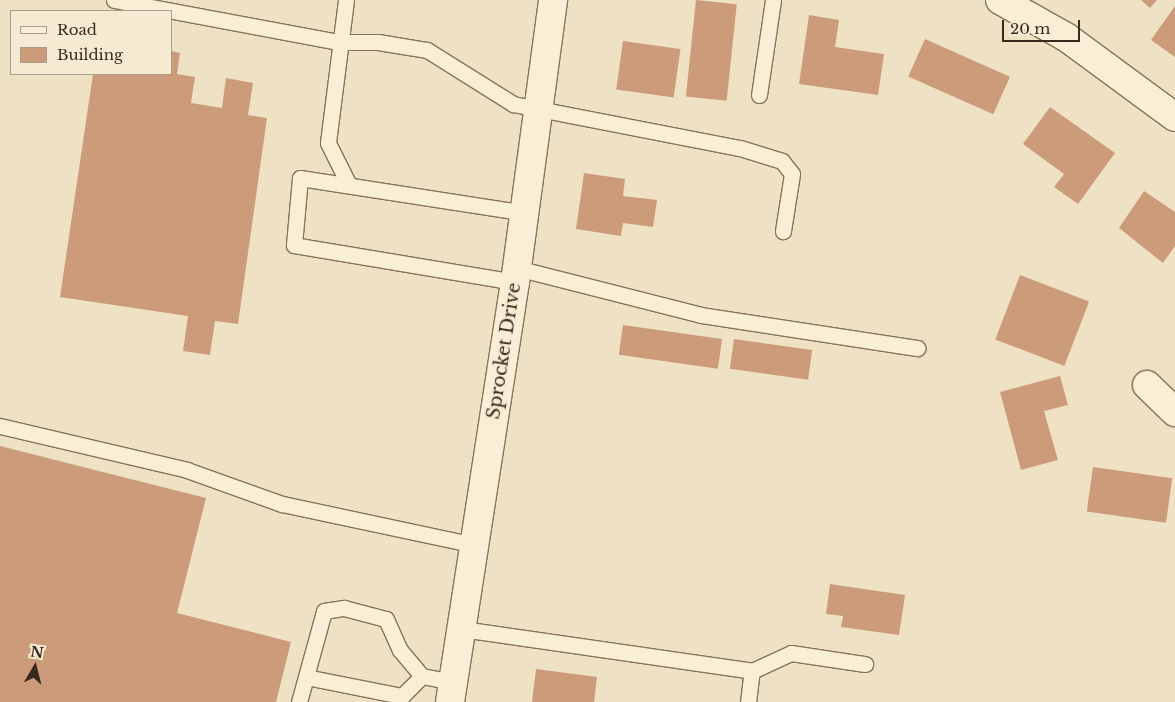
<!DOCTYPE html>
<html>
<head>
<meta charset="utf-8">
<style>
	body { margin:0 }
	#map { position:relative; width:1175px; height:702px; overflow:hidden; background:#eee1c4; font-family:"Libre Baskerville",serif }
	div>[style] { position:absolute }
	.building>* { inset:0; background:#cc9c7a; transform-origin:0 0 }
	.roads { filter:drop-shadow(1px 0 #88735a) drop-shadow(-1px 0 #88735a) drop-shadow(0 1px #88735a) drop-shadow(0 -1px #88735a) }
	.service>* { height:15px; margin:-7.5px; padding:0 7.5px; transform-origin:7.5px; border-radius:7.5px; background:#f9efd7 }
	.minor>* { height:28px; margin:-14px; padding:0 14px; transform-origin:14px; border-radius:14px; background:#f9efd7 }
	span { translate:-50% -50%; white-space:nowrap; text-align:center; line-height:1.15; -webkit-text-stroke:4px #f5ebd3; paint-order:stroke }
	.street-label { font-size:18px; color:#382b1e }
	.legend { position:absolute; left:10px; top:10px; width:162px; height:65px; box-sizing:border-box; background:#f5ebd3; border:1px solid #a99e8b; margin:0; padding:6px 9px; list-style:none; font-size:15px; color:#382b1e }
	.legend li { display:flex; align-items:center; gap:10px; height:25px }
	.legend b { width:25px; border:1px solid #a99e8b }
	.north { position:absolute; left:10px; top:642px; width:50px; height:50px; -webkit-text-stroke:4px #f5ebd3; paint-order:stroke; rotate:8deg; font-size:14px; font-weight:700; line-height:20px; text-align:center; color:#382b1e }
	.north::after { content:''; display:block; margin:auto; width:18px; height:22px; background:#382b1e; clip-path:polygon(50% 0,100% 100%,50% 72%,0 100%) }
	.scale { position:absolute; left:1002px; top:20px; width:78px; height:22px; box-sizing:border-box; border:2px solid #382b1e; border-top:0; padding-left:6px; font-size:15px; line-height:18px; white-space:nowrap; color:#382b1e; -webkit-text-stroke:4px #f5ebd3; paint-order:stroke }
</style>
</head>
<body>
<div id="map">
	<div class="building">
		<i style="left:696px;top:0;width:41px;height:97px;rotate:6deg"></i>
		<i style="clip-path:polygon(1141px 0,1157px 0,1150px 8px)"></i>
		<i style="clip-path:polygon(1175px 6px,1175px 57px,1151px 40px)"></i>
		<i style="clip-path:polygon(809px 15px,839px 20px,835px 47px,884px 54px,878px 95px,799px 84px)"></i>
		<i style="left:925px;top:39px;width:93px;height:41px;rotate:24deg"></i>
		<i style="left:623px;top:41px;width:58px;height:49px;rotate:8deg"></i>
		<i style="clip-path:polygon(171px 51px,180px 53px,177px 74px,195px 77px,191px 103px,222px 108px,226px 78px,253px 83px,248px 115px,267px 118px,238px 324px,215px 321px,210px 355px,183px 351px,188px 316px,60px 297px,93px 74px,171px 74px)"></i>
		<i style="clip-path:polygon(1050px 107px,1115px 153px,1078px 204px,1054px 187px,1064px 174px,1023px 144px)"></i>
		<i style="clip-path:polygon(584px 173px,625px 179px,623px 196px,657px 200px,653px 227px,623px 223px,621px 236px,576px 229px)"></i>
		<i style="clip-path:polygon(1144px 191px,1175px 212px,1175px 246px,1163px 263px,1119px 228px)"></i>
		<i style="left:1020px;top:275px;width:74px;height:69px;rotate:21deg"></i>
		<i style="left:623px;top:325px;width:100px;height:30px;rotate:8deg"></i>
		<i style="left:734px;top:339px;width:79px;height:30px;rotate:8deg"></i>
		<i style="clip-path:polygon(1060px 376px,1068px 405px,1044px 411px,1058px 460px,1021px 470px,1000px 392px)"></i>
		<i style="clip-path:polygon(0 446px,206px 498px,177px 613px,291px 642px,276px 702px,0 702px)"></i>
		<i style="left:1093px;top:467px;width:80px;height:45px;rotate:8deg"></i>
		<i style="clip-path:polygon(830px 584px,905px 595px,899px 635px,841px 627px,843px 616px,826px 614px)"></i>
		<i style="clip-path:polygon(536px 669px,597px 677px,594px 702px,532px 702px)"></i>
	</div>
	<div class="roads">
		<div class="service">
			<i style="left:114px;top:0;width:229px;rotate:10.6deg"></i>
			<i style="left:339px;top:42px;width:39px"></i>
			<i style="left:378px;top:42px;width:50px;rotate:9.3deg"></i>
			<i style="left:427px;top:50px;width:102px;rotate:32.1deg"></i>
			<i style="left:513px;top:104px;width:231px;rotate:11deg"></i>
			<i style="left:740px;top:148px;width:44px;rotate:17.2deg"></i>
			<i style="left:782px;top:161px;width:16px;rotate:52deg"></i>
			<i style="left:792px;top:174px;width:58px;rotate:99deg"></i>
			<i style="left:346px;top:0;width:144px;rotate:97.2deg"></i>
			<i style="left:328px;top:143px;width:47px;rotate:63.4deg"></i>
			<i style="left:759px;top:95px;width:96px;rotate:-81.6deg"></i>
			<i style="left:517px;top:268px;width:190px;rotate:14.3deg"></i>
			<i style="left:701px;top:315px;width:219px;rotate:8.7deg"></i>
			<i style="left:515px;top:282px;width:224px;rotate:-170.5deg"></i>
			<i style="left:294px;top:245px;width:67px;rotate:-84.9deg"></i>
			<i style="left:300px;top:178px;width:228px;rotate:8.8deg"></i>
			<i style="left:0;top:426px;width:192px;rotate:13.2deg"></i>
			<i style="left:187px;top:470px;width:101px;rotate:19.7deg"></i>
			<i style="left:282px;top:504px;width:197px;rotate:12deg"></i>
			<i style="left:462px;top:629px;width:293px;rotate:8.2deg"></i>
			<i style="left:752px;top:671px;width:43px;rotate:-24.8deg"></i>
			<i style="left:791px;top:653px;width:75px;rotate:8.5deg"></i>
			<i style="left:306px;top:677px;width:98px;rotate:11.2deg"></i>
			<i style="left:402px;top:696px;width:28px;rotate:-45deg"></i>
			<i style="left:299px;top:702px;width:94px;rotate:-74.6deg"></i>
			<i style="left:324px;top:611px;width:20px;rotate:-9deg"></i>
			<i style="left:344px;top:608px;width:43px;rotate:14.7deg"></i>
			<i style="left:386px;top:619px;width:34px;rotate:66deg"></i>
			<i style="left:400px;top:650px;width:34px;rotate:50deg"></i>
			<i style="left:422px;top:676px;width:32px;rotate:11deg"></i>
			<i style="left:748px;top:702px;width:31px;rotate:-83deg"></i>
		</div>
		<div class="minor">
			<i style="left:1000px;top:0;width:76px;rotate:29.3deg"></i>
			<i style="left:1066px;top:37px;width:135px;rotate:36.3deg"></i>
			<i style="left:1147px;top:385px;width:39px;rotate:44deg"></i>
			<i style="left:450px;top:702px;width:425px;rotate:-81.2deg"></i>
			<i style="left:515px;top:282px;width:285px;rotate:-82.3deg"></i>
		</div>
	</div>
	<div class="street-label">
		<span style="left:504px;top:351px;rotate:-81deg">Sprocket Drive</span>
	</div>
	<ul class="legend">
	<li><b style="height:6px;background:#f9efd7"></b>Road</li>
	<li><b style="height:14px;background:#cc9c7a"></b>Building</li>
	</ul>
	<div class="north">N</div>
	<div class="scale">20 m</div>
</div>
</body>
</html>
